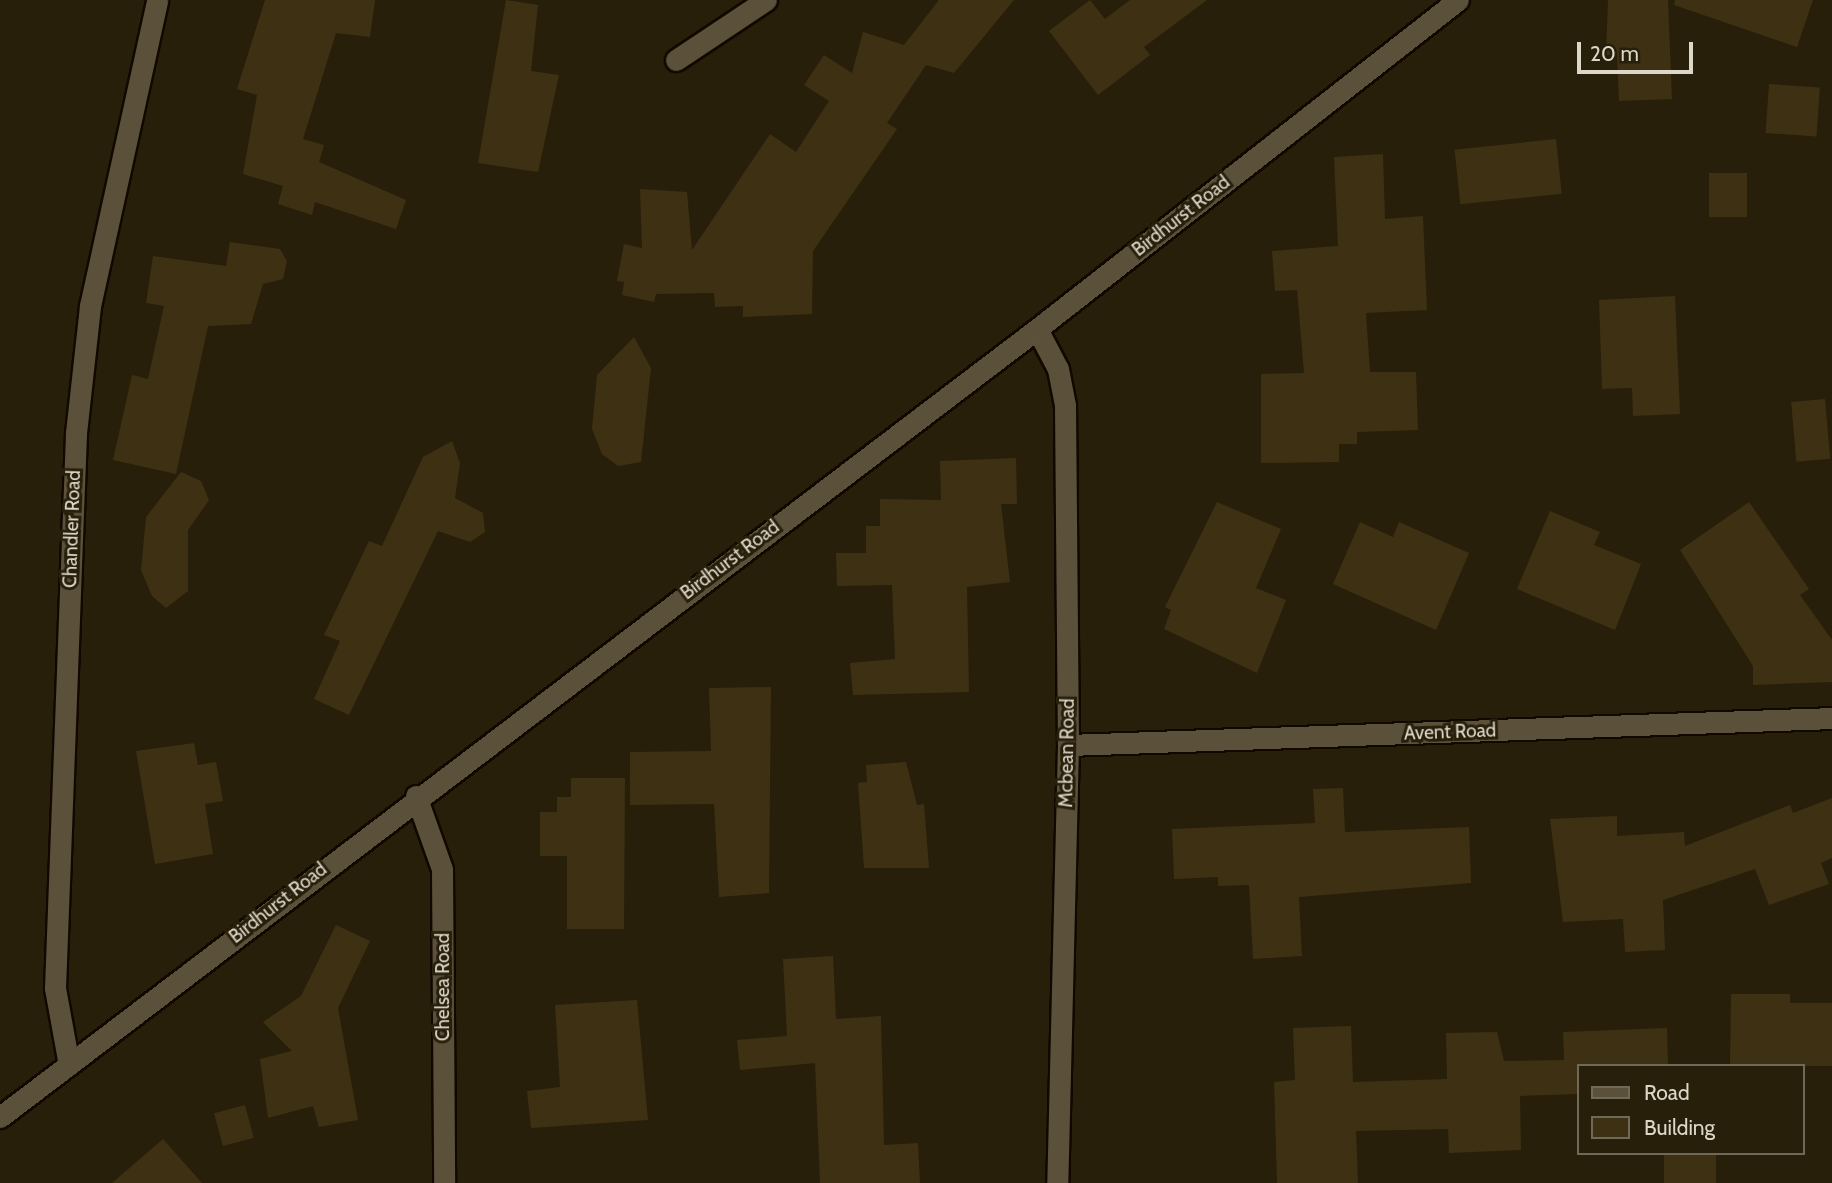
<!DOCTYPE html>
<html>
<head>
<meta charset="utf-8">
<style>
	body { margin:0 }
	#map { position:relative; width:1832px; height:1183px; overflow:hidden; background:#281f0a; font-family:Cabin,sans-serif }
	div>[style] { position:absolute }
	.building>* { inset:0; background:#3e3013; transform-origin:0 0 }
	.roads { filter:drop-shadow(2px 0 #110800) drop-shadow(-2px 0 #110800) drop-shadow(0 2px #110800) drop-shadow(0 -2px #110800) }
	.minor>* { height:21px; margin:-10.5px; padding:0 10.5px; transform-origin:10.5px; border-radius:10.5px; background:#5b513b }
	span { translate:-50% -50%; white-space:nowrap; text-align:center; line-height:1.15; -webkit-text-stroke:6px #281f0a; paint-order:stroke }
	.street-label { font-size:19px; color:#ddd7ca }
	.legend { position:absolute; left:1577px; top:1064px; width:228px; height:91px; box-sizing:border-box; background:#281f0a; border:2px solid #706957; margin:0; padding:9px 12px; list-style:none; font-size:21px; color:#ddd7ca }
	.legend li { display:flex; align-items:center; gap:14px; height:35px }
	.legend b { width:35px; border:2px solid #706957 }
	.scale { position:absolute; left:1577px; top:42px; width:116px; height:32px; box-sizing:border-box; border:4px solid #ddd7ca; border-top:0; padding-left:9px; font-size:21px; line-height:24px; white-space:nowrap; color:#ddd7ca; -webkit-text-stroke:5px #281f0a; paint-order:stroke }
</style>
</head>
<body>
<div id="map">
	<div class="building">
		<i style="clip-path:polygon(265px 0,375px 0,370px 37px,336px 33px,303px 139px,324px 145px,319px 162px,406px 200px,396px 229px,315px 202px,312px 215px,278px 204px,283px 186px,243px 174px,257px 95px,237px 89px)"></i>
		<i style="clip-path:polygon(506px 0,538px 5px,531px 71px,559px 75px,538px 172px,478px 163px)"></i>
		<i style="clip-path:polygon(939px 0,1014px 0,954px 73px,926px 65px,887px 123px,897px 129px,813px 251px,812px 314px,743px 317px,743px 306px,715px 307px,714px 293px,656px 294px,654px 302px,622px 295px,624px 282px,617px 281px,624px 244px,642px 248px,640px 189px,687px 192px,692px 250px,770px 134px,796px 152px,829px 101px,804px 85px,824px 55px,852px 73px,863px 32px,904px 45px)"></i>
		<i style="clip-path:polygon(1090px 0,1105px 19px,1130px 0,1207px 0,1144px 47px,1150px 55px,1098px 95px,1049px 31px)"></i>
		<i style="clip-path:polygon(1608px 0,1668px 0,1672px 99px,1619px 101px,1617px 55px,1606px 55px)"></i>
		<i style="clip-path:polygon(1675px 0,1813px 0,1797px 47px,1674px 5px)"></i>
		<i style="left:1769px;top:84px;width:51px;height:49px;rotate:4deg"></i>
		<i style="left:1556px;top:139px;width:55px;height:102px;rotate:84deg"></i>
		<i style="clip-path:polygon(1383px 154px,1385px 219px,1423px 216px,1427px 310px,1366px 313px,1370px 372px,1416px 372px,1418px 430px,1357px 432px,1357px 444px,1339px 444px,1339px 462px,1261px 463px,1261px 374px,1304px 373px,1297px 290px,1275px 291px,1272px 251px,1338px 246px,1334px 157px)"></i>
		<i style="left:1709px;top:173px;width:38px;height:44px"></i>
		<i style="clip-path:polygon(230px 242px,280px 249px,287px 261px,283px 279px,263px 284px,251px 324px,208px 326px,176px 474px,113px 460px,132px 375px,148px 379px,164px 306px,146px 303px,153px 256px,226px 266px)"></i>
		<i style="clip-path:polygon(1675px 296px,1680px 414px,1633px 416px,1632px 388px,1602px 389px,1599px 300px)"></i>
		<i style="clip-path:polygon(634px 337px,651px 368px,641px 462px,618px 466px,602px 454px,592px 429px,597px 375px)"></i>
		<i style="left:1825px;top:399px;width:60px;height:34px;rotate:85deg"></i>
		<i style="clip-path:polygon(452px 441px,460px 463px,455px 498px,483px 513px,485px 532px,470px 542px,438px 531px,349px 715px,314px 699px,340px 641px,324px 635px,369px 541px,382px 546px,423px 457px)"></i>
		<i style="clip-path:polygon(1016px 458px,1017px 504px,1001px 504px,1010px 582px,967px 587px,969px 692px,853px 695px,850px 663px,895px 659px,892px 585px,837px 586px,836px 553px,866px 553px,866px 526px,880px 526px,880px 499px,941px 500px,940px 461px)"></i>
		<i style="clip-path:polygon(181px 472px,201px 481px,209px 500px,188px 530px,188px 591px,166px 608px,152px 596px,141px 570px,146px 517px)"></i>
		<i style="clip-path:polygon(1217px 502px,1281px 529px,1256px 588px,1286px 600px,1257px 673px,1164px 629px,1171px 610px,1165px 607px)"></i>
		<i style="clip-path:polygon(1749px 502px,1809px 589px,1800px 595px,1832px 640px,1832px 682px,1753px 685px,1753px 666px,1680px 550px)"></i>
		<i style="clip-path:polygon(1550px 511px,1600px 532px,1594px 545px,1641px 564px,1615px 630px,1517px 589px)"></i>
		<i style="clip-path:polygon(1360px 522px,1393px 537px,1399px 522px,1469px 553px,1436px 630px,1333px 584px)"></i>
		<i style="clip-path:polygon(771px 687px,769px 893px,719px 897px,714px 804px,630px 805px,630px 752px,711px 751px,709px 688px)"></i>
		<i style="clip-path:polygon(194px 743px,198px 765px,216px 762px,223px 801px,205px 804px,213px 854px,155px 864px,136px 751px)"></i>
		<i style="clip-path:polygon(906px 762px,917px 805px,924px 804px,929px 868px,864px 868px,858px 783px,867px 782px,866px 765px)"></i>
		<i style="clip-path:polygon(571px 778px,625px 778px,624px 929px,567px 929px,567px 856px,540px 856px,540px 812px,557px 812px,557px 797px,571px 797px)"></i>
		<i style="clip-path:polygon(1343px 788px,1345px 832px,1469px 827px,1471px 883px,1299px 897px,1302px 956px,1253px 959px,1249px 885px,1218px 886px,1218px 877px,1174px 879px,1172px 829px,1315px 823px,1313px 789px)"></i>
		<i style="clip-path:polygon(1832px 798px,1832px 858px,1821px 863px,1829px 884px,1769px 905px,1755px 869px,1663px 900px,1665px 950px,1625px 952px,1623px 919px,1563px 922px,1550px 819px,1617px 816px,1617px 836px,1684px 832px,1685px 846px,1790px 805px,1793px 813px)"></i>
		<i style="clip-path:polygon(336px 925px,370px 941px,338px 1008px,358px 1120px,319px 1127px,313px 1106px,268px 1118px,260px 1059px,292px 1051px,263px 1022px,301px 996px)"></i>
		<i style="clip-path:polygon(833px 956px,836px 1019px,881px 1016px,884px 1145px,918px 1143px,920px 1183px,820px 1183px,815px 1063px,740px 1070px,737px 1040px,787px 1036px,783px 959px)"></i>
		<i style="clip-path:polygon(1731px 994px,1790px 994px,1790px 1003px,1832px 1003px,1832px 1066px,1730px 1066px)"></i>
		<i style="clip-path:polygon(637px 1000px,648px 1120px,531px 1128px,527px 1091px,560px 1087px,555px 1005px)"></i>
		<i style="clip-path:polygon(1351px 1026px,1353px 1082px,1447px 1079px,1446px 1033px,1497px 1032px,1504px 1061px,1564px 1060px,1563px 1032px,1667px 1028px,1668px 1066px,1578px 1066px,1578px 1094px,1520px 1096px,1521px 1150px,1449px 1153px,1448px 1129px,1356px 1131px,1358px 1183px,1277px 1183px,1274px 1082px,1295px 1080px,1293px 1028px)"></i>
		<i style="left:245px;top:1105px;width:34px;height:32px;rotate:75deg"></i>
		<i style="clip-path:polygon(163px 1139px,202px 1183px,112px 1183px,156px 1145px)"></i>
		<i style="left:1664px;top:1153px;width:52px;height:30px"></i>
	</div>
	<div class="roads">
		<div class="minor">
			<i style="left:676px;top:60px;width:108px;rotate:-33.7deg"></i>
			<i style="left:1037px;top:329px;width:45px;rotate:62.3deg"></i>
			<i style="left:1058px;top:369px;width:37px;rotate:79deg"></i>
			<i style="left:1065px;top:405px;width:340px;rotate:89.5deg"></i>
			<i style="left:1068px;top:745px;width:438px;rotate:91.4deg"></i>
			<i style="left:1068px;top:745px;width:764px;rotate:-2.02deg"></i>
			<i style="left:416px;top:796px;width:77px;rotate:70.4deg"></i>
			<i style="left:442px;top:869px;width:314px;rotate:89.6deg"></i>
			<i style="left:69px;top:1065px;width:78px;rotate:-100.3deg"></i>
			<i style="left:55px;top:988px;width:555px;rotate:-87.83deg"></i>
			<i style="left:76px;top:433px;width:128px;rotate:-83.7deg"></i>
			<i style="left:90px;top:306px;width:313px;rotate:-77.6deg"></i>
			<i style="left:0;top:1117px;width:1302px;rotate:-37.23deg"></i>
			<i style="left:1037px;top:329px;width:534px;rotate:-38.01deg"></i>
		</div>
	</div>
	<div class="street-label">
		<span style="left:1181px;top:216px;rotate:-38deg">Birdhurst Road</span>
		<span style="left:72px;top:529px;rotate:-88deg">Chandler Road</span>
		<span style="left:730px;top:560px;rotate:-37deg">Birdhurst Road</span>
		<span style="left:1450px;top:732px;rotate:-2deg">Avent Road</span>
		<span style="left:1067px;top:753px;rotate:-89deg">Mcbean Road</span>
		<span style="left:278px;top:903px;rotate:-38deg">Birdhurst Road</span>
		<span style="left:443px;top:987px;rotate:-90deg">Chelsea Road</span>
	</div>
	<ul class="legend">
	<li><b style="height:9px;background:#5b513b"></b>Road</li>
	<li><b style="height:19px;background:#3e3013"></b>Building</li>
	</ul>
	<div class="scale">20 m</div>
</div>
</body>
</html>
